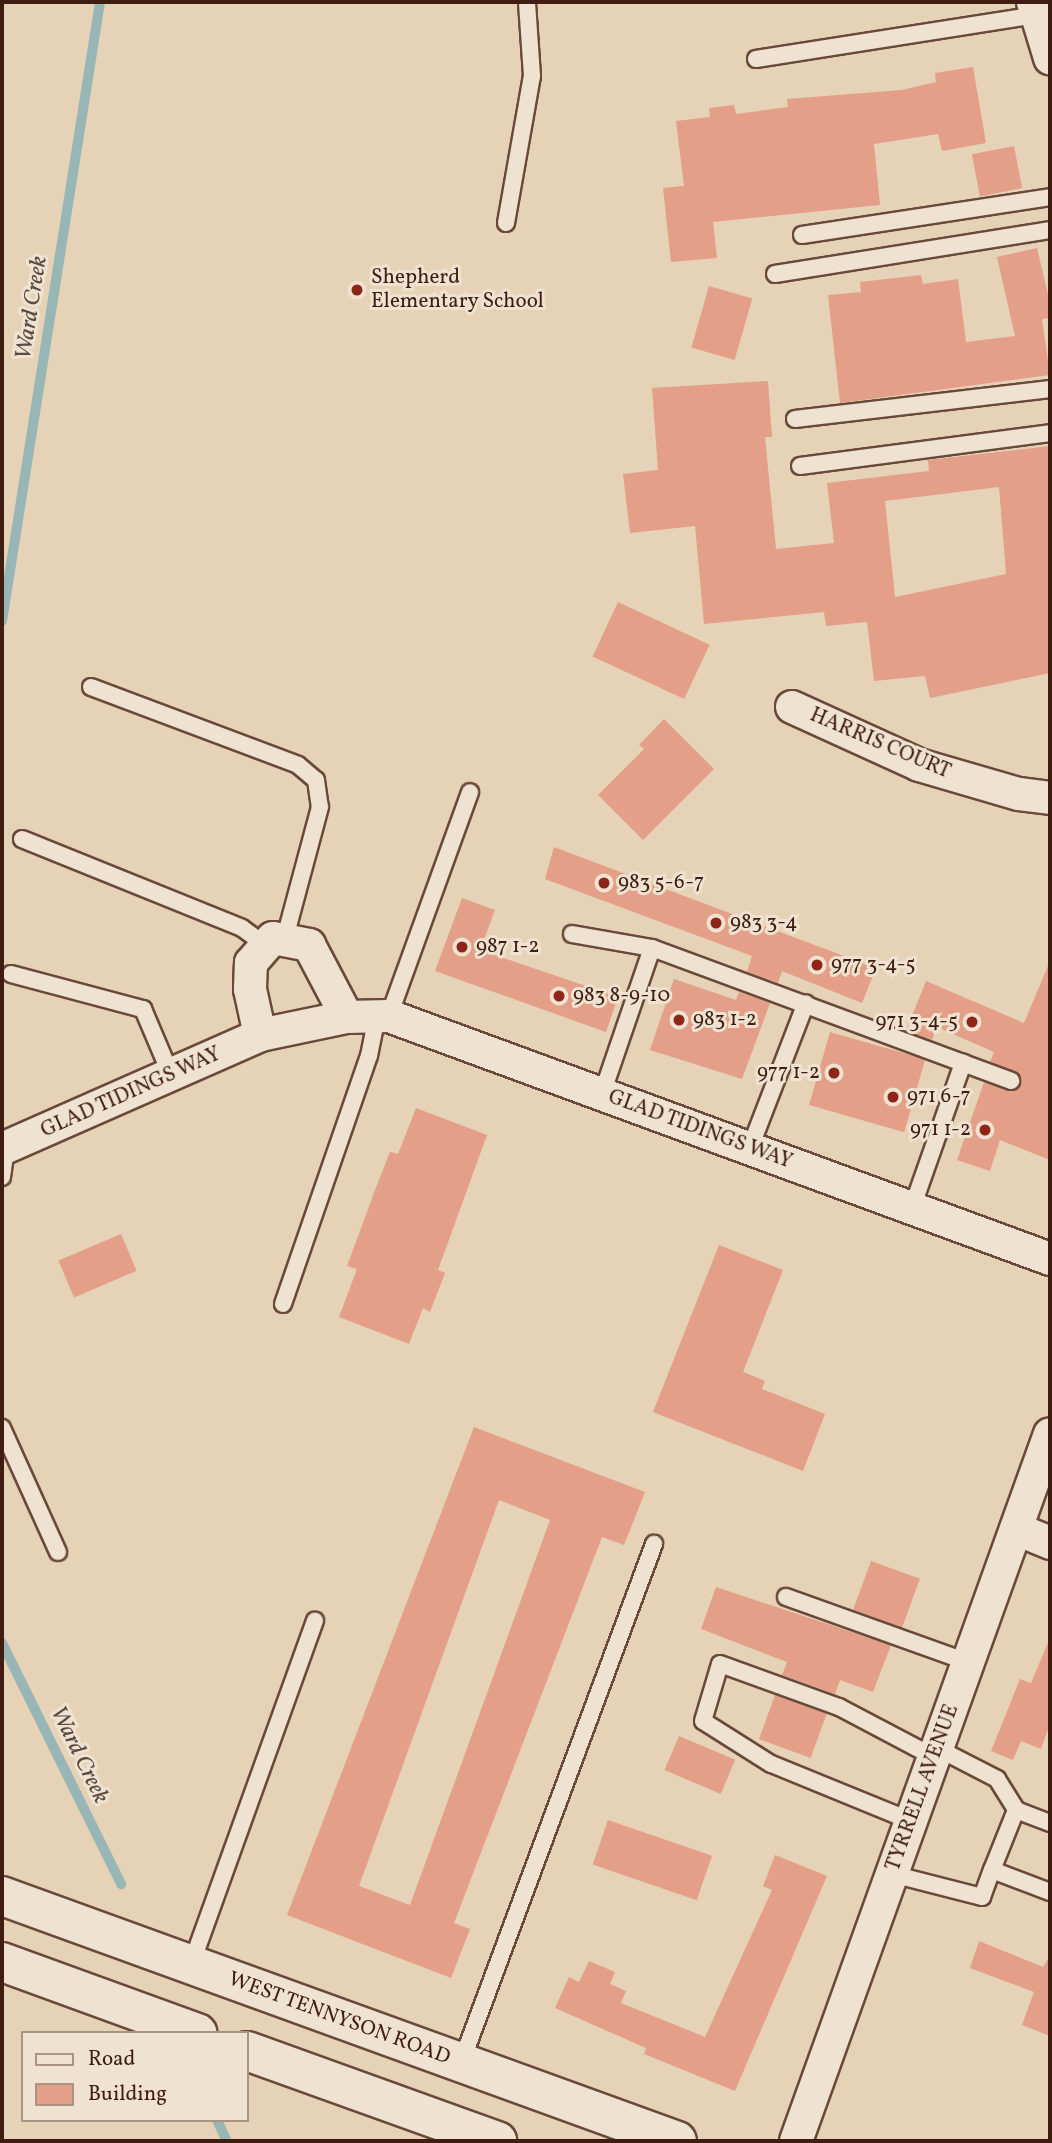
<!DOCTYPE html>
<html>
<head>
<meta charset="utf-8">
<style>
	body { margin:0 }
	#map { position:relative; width:1052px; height:2143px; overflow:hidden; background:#e6d2b6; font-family:Vollkorn,serif }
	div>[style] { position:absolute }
	.stream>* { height:10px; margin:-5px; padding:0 5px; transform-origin:5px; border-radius:5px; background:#97b6b5 }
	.building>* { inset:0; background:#e39f88; transform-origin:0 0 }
	.roads { filter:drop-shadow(2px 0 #694a3a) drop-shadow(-2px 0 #694a3a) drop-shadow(0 2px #694a3a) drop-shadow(0 -2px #694a3a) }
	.lane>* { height:16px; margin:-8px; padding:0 8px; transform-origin:8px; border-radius:8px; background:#efe2d0 }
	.street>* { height:32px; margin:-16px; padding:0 16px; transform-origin:16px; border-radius:16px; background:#efe2d0 }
	.secondary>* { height:38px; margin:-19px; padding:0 19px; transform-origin:19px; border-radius:19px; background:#efe2d0 }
	.dots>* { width:19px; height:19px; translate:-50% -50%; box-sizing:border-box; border:4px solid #efe2d0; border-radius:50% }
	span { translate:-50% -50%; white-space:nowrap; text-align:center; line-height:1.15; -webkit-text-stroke:6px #efe2d0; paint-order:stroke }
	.poi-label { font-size:21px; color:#3f1d10 }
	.left { translate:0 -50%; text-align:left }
	.right { translate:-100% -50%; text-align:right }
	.street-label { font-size:21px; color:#3f1d10 }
	.water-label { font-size:23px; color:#594b42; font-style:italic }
	.frame { position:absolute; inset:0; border:4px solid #3f1d10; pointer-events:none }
	.legend { position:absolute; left:21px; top:2031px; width:228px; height:91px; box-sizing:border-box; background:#efe2d0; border:2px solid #a99383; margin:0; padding:9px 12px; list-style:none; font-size:21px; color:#3f1d10 }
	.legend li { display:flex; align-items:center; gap:14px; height:35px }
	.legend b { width:35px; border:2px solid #a99383 }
</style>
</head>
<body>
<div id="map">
	<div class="stream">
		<i style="left:2px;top:621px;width:627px;rotate:-81deg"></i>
		<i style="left:2px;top:1643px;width:269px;rotate:63.7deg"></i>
		<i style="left:217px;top:2120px;width:23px;rotate:65deg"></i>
	</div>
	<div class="building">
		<i style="clip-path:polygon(973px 67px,986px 143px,942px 151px,938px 134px,874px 144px,880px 205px,713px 222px,717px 258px,671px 262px,663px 188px,684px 186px,676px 121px,710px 117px,709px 108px,734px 105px,736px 114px,788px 107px,787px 99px,902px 90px,936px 82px,935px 73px)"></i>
		<i style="left:1014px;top:146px;width:43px;height:43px;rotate:79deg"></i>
		<i style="clip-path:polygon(1037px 248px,1050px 303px,1050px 318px,1042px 319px,1050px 375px,840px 403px,828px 295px,861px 292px,860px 282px,921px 275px,923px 284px,958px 279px,966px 342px,1015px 336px,997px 257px)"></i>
		<i style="left:709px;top:286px;width:45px;height:64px;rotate:16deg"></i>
		<i style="clip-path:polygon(evenodd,768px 381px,772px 437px,765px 437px,776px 549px,834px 543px,827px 483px,929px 471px,928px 460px,1050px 446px,1050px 673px,930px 698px,925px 676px,874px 681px,867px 622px,826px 626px,824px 612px,704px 624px,695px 526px,630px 533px,623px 474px,658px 470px,652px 388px,768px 381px,999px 487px,1006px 574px,895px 597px,885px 501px,999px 487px)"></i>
		<i style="left:618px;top:602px;width:101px;height:60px;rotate:25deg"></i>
		<i style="clip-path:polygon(664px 719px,714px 769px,643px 840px,598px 795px,644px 749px,639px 745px)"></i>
		<i style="clip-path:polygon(554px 847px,876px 968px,862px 1003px,782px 971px,778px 983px,747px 972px,752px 956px,545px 879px)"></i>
		<i style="clip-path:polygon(462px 898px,495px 910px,480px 950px,618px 997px,606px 1032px,435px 971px)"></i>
		<i style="clip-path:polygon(1050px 961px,1050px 1160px,1000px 1140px,990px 1171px,957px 1160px,984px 1082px,1012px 1091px,1021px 1079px,990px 1062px,994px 1052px,937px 1027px,932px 1040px,906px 1031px,926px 981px,1024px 1023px)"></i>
		<i style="clip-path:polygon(674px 979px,736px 1000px,739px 992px,770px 1003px,742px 1079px,650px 1050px)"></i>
		<i style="left:830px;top:1032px;width:99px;height:76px;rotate:16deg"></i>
		<i style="clip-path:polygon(416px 1108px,487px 1135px,438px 1270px,445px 1273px,430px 1312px,423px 1308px,409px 1344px,339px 1317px,357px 1269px,347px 1266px,375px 1190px,390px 1152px,398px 1154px)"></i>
		<i style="left:121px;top:1234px;width:40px;height:68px;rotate:67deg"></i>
		<i style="clip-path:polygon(719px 1245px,783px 1270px,743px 1372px,765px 1381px,762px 1389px,825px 1414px,803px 1471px,653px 1412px)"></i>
		<i style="clip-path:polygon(evenodd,474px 1427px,645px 1492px,624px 1545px,602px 1537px,454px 1923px,470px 1929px,451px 1978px,287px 1915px,474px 1427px,499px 1500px,550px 1520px,410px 1905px,359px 1886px,499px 1500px)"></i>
		<i style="left:871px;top:1561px;width:52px;height:52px;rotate:20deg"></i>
		<i style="clip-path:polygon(716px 1587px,891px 1645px,873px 1692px,840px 1680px,835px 1694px,782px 1675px,787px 1662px,701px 1629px)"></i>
		<i style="clip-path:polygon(1050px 1638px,1050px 1724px,1041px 1749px,1021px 1741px,1013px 1760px,991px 1751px,1020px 1679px,1031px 1683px)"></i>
		<i style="left:775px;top:1695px;width:55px;height:47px;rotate:20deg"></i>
		<i style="left:679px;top:1736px;width:61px;height:37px;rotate:23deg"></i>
		<i style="left:608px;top:1820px;width:110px;height:47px;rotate:19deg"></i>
		<i style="clip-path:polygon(775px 1855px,827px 1876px,735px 2091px,644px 2054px,646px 2048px,555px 2008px,569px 1977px,579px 1982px,589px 1961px,615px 1972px,610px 1984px,626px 1991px,621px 2003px,705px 2037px,772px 1890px,763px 1886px)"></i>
		<i style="clip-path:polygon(979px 1941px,1043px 1967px,1050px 1956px,1050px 2036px,1022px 2025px,1034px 1992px,970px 1968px)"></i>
	</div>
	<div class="roads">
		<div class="lane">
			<i style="left:756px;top:59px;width:283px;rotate:-8.9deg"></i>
			<i style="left:506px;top:223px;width:149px;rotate:-80deg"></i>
			<i style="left:532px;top:76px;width:74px;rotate:-93.9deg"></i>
			<i style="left:802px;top:235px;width:251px;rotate:-8.7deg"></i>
			<i style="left:775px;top:274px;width:278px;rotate:-9.1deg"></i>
			<i style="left:795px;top:419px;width:257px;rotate:-6.7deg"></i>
			<i style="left:800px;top:466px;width:252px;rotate:-7.5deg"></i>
			<i style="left:91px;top:687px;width:221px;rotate:20.6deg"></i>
			<i style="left:298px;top:765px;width:23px;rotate:40deg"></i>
			<i style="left:316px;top:780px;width:27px;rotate:82deg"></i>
			<i style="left:320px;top:807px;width:136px;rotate:105deg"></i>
			<i style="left:22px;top:839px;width:237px;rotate:22deg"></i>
			<i style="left:242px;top:928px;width:27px;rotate:36deg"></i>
			<i style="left:572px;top:934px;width:81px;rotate:9.9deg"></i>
			<i style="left:652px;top:948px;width:383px;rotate:20.3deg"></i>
			<i style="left:11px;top:974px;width:137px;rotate:14.9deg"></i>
			<i style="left:143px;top:1009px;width:72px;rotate:67deg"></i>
			<i style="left:389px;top:1016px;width:238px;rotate:-70.1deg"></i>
			<i style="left:602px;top:1094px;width:154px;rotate:-71.1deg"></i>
			<i style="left:750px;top:1148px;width:155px;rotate:-68.9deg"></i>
			<i style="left:2px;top:1177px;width:28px;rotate:-82deg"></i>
			<i style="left:912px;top:1208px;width:154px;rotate:-70.6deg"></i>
			<i style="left:283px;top:1304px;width:262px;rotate:-70.9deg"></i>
			<i style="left:369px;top:1056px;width:41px;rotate:-78.7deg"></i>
			<i style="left:2px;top:1428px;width:136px;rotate:65.7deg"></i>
			<i style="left:786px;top:1597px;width:193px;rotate:19.7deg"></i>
			<i style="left:937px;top:1748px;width:68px;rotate:27.3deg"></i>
			<i style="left:997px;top:1779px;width:36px;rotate:58deg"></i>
			<i style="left:1016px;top:1810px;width:36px;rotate:21deg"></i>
			<i style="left:911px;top:1821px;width:151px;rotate:-157.8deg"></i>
			<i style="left:771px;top:1764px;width:80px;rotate:-147.7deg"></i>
			<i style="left:703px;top:1721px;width:59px;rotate:-73.4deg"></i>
			<i style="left:720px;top:1664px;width:127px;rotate:19.9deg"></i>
			<i style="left:839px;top:1707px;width:107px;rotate:27.8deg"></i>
			<i style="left:992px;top:1870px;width:65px;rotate:-68.2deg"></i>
			<i style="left:892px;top:1874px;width:93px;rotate:14.3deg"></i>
			<i style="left:982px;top:1897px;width:29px;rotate:-70deg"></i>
			<i style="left:992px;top:1870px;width:62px;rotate:20.8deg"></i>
			<i style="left:191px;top:1965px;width:366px;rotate:-70.2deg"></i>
			<i style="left:461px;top:2063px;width:554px;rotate:-69.6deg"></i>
		</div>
		<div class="street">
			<i style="left:1033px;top:2px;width:59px;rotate:73.1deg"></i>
			<i style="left:792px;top:707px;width:140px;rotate:24.5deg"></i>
			<i style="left:919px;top:765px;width:104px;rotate:16.2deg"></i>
			<i style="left:1019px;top:794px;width:31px;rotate:7deg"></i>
			<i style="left:260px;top:1035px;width:47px;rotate:-102.3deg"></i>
			<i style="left:250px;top:989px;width:26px;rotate:-88deg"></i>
			<i style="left:251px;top:963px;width:33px;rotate:-49deg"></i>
			<i style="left:273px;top:938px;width:37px;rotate:11deg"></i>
			<i style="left:309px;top:945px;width:81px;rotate:62.2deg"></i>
			<i style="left:2px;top:1149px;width:282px;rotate:-23.8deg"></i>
			<i style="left:260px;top:1035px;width:89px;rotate:-11.7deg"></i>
			<i style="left:347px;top:1017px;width:42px;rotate:-1.4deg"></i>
			<i style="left:389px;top:1016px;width:704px;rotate:20.18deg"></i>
			<i style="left:1016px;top:1529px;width:37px;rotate:22deg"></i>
			<i style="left:796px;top:2141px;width:751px;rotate:-70.24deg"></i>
		</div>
		<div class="secondary">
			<i style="left:2px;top:1896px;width:718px;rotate:19.95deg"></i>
			<i style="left:2px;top:1962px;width:208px;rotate:20deg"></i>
			<i style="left:247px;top:2051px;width:266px;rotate:19.8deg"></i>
		</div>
	</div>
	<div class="dots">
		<i style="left:357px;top:290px;background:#8f2418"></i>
		<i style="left:604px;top:883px;background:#8f2418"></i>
		<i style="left:716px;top:923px;background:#8f2418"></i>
		<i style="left:462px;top:947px;background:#8f2418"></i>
		<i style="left:817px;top:965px;background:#8f2418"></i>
		<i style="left:559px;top:996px;background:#8f2418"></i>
		<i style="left:679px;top:1020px;background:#8f2418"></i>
		<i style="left:972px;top:1022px;background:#8f2418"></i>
		<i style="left:834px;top:1073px;background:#8f2418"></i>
		<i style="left:893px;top:1097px;background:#8f2418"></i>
		<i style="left:985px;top:1130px;background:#8f2418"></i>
	</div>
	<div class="poi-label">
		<span class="left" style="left:371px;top:290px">Shepherd<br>Elementary School</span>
		<span class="left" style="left:618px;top:883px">983 5-6-7</span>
		<span class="left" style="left:730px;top:923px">983 3-4</span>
		<span class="left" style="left:476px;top:947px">987 1-2</span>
		<span class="left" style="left:831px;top:965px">977 3-4-5</span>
		<span class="left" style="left:573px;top:996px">983 8-9-10</span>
		<span class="left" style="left:693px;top:1020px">983 1-2</span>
		<span class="right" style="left:958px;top:1022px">971 3-4-5</span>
		<span class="right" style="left:820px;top:1073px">977 1-2</span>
		<span class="left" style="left:907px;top:1097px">971 6-7</span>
		<span class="right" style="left:971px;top:1130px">971 1-2</span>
	</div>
	<div class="street-label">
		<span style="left:880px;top:744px;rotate:23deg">HARRIS COURT</span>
		<span style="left:131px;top:1093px;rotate:-24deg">GLAD TIDINGS WAY</span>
		<span style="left:700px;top:1130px;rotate:20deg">GLAD TIDINGS WAY</span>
		<span style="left:923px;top:1788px;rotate:-70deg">TYRRELL AVENUE</span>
		<span style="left:339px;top:2019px;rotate:20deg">WEST TENNYSON ROAD</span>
	</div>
	<div class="water-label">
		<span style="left:32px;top:308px;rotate:-81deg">Ward Creek</span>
		<span style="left:79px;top:1755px;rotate:64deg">Ward Creek</span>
	</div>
	<div class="frame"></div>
	<ul class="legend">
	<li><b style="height:9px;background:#efe2d0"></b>Road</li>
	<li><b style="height:19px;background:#e39f88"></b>Building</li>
	</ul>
</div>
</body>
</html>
